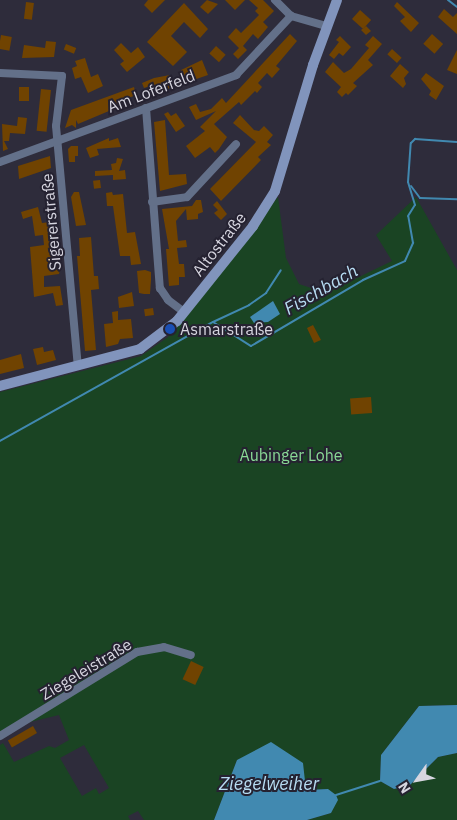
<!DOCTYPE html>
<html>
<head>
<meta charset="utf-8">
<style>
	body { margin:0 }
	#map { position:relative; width:457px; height:820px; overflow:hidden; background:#2e2c3b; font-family:"IBM Plex Sans",sans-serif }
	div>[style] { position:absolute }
	.green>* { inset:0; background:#1a4423 }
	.water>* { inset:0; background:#4189b0 }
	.stream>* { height:2px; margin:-1px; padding:0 1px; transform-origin:1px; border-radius:1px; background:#4189b0 }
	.building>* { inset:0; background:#704301; transform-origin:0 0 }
	.street>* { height:8px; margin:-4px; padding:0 4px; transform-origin:4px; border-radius:4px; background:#637089 }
	.secondary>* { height:10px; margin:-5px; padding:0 5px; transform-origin:5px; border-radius:5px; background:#8194bc }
	.dots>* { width:14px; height:14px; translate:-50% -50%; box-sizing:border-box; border:2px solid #252231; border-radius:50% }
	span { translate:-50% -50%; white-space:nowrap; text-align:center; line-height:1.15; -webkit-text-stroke:4px #252231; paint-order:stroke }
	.street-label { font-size:16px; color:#d7d6e0 }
	.poi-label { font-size:16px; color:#d7d6e0 }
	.left { translate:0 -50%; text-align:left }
	.park-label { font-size:16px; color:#89d995 }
	.water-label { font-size:18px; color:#b7dcf2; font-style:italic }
	.north { position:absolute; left:392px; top:755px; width:50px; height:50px; -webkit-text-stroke:4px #252231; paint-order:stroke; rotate:238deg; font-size:14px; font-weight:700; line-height:20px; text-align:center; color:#d7d6e0 }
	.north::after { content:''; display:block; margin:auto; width:18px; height:22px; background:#d7d6e0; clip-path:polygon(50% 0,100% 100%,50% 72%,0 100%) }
</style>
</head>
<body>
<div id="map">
	<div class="green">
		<i style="clip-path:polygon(evenodd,278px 197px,286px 258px,299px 284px,326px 293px,392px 261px,376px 235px,416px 197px,457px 270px,457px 705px,419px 706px,381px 755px,380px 781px,394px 789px,410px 785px,438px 757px,457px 753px,457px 820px,307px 820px,331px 813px,328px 789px,306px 790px,237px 760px,214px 820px,144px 820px,138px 811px,128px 816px,130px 820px,0 820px,0 745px,3px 743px,14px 762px,49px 746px,55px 748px,69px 740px,59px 715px,30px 722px,0 735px,0 392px,141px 356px,168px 337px,278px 197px,84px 745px,109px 788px,99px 794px,96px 788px,82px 796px,60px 758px,84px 745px)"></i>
	</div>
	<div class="water">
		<i style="clip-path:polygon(273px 301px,280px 314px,268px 322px,254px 323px,250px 317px)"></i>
		<i style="clip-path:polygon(457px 705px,457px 753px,438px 757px,410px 785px,394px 789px,380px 781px,381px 755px,419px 706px)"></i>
		<i style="clip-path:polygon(271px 742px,303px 763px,306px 790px,328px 789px,336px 795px,338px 800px,331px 813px,307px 820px,214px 820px,237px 760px)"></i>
	</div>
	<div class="stream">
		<i style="left:448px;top:0;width:11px;rotate:38deg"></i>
		<i style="left:411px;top:186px;width:15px;rotate:53deg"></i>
		<i style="left:420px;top:198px;width:37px;rotate:2deg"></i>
		<i style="left:213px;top:322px;width:40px;rotate:-25deg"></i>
		<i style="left:249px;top:305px;width:21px;rotate:-35deg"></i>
		<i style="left:266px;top:293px;width:27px;rotate:-57deg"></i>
		<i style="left:0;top:441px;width:244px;rotate:-29.2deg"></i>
		<i style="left:213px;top:322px;width:45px;rotate:32.3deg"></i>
		<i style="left:251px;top:346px;width:130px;rotate:-30.5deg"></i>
		<i style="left:363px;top:280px;width:46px;rotate:-24.3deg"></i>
		<i style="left:405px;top:261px;width:20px;rotate:-66deg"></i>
		<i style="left:413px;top:243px;width:27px;rotate:-100deg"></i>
		<i style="left:408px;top:216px;width:13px;rotate:-58deg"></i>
		<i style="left:415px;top:205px;width:24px;rotate:-107deg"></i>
		<i style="left:408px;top:182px;width:39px;rotate:-86deg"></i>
		<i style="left:411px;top:143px;width:6px;rotate:-45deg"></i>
		<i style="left:415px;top:139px;width:42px;rotate:4.1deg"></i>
		<i style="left:336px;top:795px;width:46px;rotate:-17.7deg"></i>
	</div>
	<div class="building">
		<i style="clip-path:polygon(148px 0,165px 0,152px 13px,144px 5px)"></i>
		<i style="clip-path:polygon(207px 0,218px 4px,208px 14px,200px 7px)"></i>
		<i style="clip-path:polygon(225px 0,245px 0,235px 10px)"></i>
		<i style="clip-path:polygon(249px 0,263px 0,274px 11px,263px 22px,268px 27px,258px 39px,253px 34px,243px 46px,247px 50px,238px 59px,233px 54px,239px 48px,228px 37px,236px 28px,241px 33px,259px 15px,255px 11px,258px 8px)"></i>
		<i style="left:26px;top:2px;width:8px;height:17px;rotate:7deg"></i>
		<i style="clip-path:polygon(397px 2px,419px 23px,411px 32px,400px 21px,405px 17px,394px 6px)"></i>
		<i style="clip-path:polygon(184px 3px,208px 29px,200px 38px,184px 22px,171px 36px,187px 52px,173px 66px,147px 42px)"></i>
		<i style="clip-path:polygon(444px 9px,453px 17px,457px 13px,457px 34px,438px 17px)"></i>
		<i style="left:360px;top:10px;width:15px;height:12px;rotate:42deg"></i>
		<i style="clip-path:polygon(366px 26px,371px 31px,366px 35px,361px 30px)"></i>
		<i style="clip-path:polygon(290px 34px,297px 41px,276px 66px,280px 69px,272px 78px,267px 73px,258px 83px,262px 87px,257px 93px,255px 91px,241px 105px,239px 102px,214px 124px,227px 137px,219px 149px,215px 153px,210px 147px,195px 158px,186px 146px,205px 131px,200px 127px,216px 111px,196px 120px,189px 107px,196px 104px,200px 112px,211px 109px,222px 98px,226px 103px)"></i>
		<i style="left:432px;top:34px;width:15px;height:13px;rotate:42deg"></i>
		<i style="left:1px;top:35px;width:11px;height:14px;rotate:10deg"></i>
		<i style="clip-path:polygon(340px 36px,351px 47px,343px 56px,339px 53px,334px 59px,329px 55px,339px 42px,336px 40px)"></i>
		<i style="clip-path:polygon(373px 36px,382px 44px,368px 60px,373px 65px,353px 83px,357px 86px,348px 95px,346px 93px,342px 97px,337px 92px,341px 87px,325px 72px,333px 62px,344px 73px,351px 69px,369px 48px,365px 45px)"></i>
		<i style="clip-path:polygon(46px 41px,56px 42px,54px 57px,22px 58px,24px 45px,45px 48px)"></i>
		<i style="clip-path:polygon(121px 43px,131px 53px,138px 47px,145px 57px,127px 72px,120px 64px,124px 61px,114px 50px)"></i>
		<i style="left:66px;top:44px;width:11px;height:6px;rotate:22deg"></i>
		<i style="left:216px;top:46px;width:13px;height:10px;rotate:42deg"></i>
		<i style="left:392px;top:49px;width:13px;height:7px;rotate:42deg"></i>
		<i style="clip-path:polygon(457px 50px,457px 74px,447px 70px)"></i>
		<i style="clip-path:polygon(85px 58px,91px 77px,98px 74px,103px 86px,88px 93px,81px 77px,75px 79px,72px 68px,77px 66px,75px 61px)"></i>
		<i style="clip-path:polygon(202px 60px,208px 75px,153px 94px,150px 86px,144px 88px,142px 83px,154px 78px,170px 75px,172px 80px,184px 76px,181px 70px)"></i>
		<i style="clip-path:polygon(400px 64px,409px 72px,404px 78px,406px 84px,403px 88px,390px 76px)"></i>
		<i style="clip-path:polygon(426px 73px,444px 86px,436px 100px,429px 95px,431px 91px,421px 79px)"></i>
		<i style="left:19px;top:87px;width:10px;height:14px"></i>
		<i style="clip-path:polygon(134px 87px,136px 95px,118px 102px,119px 105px,109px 111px,78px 124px,76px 120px,76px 128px,72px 125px,65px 128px,71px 110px)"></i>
		<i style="left:41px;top:89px;width:10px;height:42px;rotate:6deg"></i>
		<i style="clip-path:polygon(168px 112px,171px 116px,176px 113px,185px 126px,176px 132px,164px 114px)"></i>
		<i style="clip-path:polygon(240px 115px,254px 130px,259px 131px,264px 126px,273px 135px,267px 142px,271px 145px,258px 157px,261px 160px,221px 201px,210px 189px,256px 142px,233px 123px)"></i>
		<i style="clip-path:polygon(18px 117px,27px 118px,25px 134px,10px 133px,9px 141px,4px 141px,8px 149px,3px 151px,2px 124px,17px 126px)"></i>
		<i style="clip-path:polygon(165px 120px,169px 175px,186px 174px,187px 184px,160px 191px,154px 122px)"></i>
		<i style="clip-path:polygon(109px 138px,109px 141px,118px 138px,121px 147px,97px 149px,99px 155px,90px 158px,86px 148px)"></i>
		<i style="clip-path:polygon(71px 146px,78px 146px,78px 156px,75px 156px,75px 162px,69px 162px,68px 149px)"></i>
		<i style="clip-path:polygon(50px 156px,51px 168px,19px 179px,18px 166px)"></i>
		<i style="clip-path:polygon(117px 158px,123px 159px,119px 171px,125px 170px,126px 179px,113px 180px,113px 175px,95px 176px,95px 171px,112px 170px,111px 164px,116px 163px)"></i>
		<i style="left:100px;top:180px;width:8px;height:7px;rotate:83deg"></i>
		<i style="left:51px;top:181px;width:12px;height:5px;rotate:85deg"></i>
		<i style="clip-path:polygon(74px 192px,79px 192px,86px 225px,76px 226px,71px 197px)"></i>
		<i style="clip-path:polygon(112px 192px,113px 195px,123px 194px,127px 233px,135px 232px,141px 264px,131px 265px,130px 256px,120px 256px,113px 206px,107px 206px,106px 193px)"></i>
		<i style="clip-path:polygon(196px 200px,201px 200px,203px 212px,198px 214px,198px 219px,187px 220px,186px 209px,176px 221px,178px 241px,186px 240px,187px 247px,177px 248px,179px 264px,184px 264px,185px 277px,179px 277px,179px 285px,169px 286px,166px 249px,169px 249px,162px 209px,192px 206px)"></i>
		<i style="clip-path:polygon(217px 201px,227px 214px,221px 220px,214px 213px,218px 210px,213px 205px)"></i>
		<i style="clip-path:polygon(38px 207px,42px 223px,50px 222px,51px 232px,54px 232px,60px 270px,59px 274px,44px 276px,44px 287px,60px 286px,63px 305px,56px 306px,53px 293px,34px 297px,30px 247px,44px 245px,43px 235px,35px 236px,32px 216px,23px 219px,21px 212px)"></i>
		<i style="clip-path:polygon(91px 237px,94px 276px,98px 276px,99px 289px,91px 290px,96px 350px,85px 351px,77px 256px,80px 256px,79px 238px)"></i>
		<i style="clip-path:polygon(145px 270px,151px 272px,151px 280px,150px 294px,144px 294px,139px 293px,137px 271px)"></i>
		<i style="clip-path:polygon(132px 292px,134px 306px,119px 308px,118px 297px)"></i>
		<i style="left:153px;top:308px;width:7px;height:9px;rotate:82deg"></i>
		<i style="clip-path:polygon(118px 311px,118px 320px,131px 319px,133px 338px,120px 339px,118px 344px,106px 347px,104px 324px,113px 323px,112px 312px)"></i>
		<i style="clip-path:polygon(313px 325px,321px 340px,314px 343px,307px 328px)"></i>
		<i style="clip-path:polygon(43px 347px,44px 352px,53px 350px,56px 360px,37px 365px,33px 349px)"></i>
		<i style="clip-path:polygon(21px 354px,24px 368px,0 374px,0 360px)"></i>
		<i style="left:371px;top:397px;width:16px;height:21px;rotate:86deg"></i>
		<i style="left:191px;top:661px;width:14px;height:20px;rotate:25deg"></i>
		<i style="left:33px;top:726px;width:8px;height:29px;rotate:60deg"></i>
	</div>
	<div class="street">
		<i style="left:275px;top:0;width:23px;rotate:45deg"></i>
		<i style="left:291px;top:16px;width:37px;rotate:16deg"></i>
		<i style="left:0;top:73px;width:62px;rotate:2.8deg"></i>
		<i style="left:62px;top:76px;width:50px;rotate:96.8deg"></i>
		<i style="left:56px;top:126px;width:241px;rotate:84.8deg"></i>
		<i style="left:146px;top:108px;width:181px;rotate:85.6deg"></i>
		<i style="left:160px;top:288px;width:14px;rotate:56deg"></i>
		<i style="left:168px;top:300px;width:20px;rotate:37deg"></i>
		<i style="left:0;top:162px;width:252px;rotate:-20.2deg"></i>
		<i style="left:236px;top:75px;width:81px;rotate:-47deg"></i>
		<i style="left:152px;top:202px;width:35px;rotate:-8deg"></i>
		<i style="left:187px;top:197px;width:72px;rotate:-47.2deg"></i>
		<i style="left:0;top:736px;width:161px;rotate:-31.5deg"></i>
		<i style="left:137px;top:652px;width:27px;rotate:-10deg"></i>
		<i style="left:164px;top:647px;width:28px;rotate:17deg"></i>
	</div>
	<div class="secondary">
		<i style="left:0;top:386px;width:145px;rotate:-14.8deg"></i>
		<i style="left:140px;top:349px;width:46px;rotate:-37.1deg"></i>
		<i style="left:177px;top:321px;width:122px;rotate:-51.3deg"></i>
		<i style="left:253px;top:226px;width:41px;rotate:-57.8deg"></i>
		<i style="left:275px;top:191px;width:132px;rotate:-73.2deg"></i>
		<i style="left:313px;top:65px;width:69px;rotate:-69.7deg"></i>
	</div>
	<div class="dots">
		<i style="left:170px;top:329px;background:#1a4fb4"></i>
	</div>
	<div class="street-label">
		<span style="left:151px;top:91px;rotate:-21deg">Am Loferfeld</span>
		<span style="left:51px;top:222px;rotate:-95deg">Sigererstraße</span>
		<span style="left:219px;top:244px;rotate:-52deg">Altostraße</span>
		<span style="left:86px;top:669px;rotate:-31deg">Ziegeleistraße</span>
	</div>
	<div class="poi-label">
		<span class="left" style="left:180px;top:329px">Asmarstraße</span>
	</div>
	<div class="park-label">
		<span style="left:291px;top:455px">Aubinger Lohe</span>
	</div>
	<div class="water-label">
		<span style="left:321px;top:290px;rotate:-30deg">Fischbach</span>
		<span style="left:269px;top:784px">Ziegelweiher</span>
	</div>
	<div class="north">N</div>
</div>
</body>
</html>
